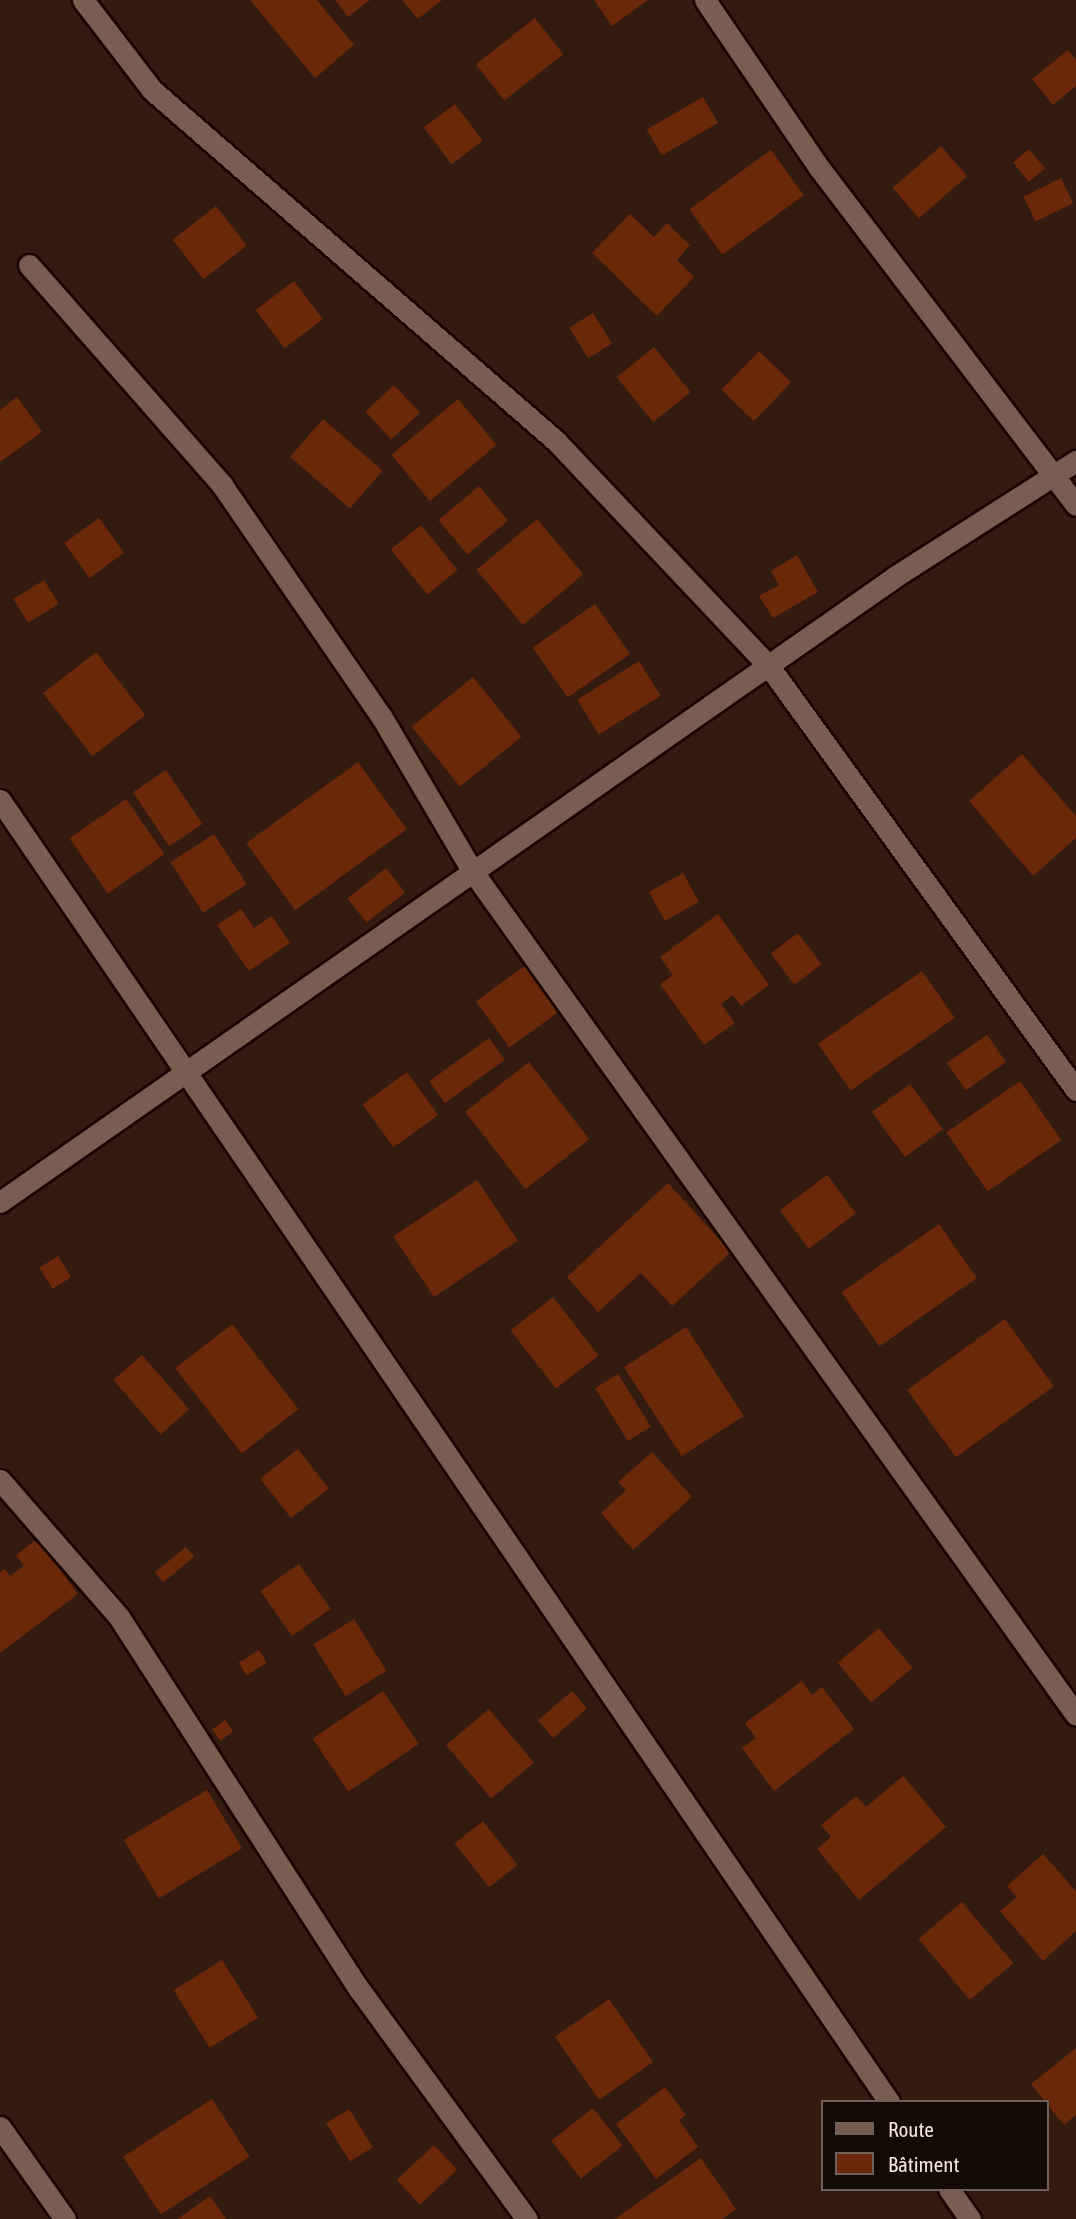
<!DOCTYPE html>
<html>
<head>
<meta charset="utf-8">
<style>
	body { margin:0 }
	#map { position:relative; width:1076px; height:2219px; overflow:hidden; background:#331b11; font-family:"Asap Condensed",sans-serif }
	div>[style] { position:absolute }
	.building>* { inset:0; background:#6a2809; transform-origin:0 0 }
	.roads { filter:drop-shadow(2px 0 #1a0501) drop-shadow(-2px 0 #1a0501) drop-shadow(0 2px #1a0501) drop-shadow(0 -2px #1a0501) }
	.minor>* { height:21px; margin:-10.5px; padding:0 10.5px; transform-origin:10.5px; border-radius:10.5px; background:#7a5d51 }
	span { translate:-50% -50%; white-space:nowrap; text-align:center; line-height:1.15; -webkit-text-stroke:5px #130905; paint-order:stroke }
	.legend { position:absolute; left:821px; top:2100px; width:228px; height:91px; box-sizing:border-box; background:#130905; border:2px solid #6e615c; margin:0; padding:9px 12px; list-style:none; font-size:21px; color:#f7e5de }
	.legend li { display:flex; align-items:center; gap:14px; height:35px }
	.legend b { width:35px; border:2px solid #6e615c }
</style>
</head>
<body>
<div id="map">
	<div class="building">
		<i style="clip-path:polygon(250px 0,317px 0,354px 45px,315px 78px)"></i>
		<i style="clip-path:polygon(335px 0,370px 0,348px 17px)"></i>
		<i style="clip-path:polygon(402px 0,442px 0,418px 19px)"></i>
		<i style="clip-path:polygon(594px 0,648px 0,612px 26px)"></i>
		<i style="left:535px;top:18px;width:46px;height:75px;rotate:52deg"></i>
		<i style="clip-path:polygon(1068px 50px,1076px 60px,1076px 86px,1053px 105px,1032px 79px)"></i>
		<i style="left:703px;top:97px;width:30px;height:65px;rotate:60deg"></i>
		<i style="left:455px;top:104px;width:46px;height:39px;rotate:53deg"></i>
		<i style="left:941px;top:146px;width:40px;height:64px;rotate:49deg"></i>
		<i style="left:1029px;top:149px;width:25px;height:21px;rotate:50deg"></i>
		<i style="left:771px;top:150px;width:56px;height:101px;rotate:54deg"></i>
		<i style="left:1061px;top:178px;width:28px;height:42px;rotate:64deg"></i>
		<i style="left:216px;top:206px;width:50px;height:55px;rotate:52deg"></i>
		<i style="clip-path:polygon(630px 214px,654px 237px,667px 223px,690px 245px,677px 260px,694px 277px,657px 316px,592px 253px)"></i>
		<i style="left:294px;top:281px;width:48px;height:48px;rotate:53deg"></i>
		<i style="left:593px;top:313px;width:36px;height:28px;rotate:58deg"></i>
		<i style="left:654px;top:347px;width:58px;height:48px;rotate:51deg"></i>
		<i style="left:759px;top:351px;width:45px;height:54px;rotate:44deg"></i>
		<i style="left:394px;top:385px;width:38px;height:39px;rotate:47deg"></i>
		<i style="clip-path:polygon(17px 397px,42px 432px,0 462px,0 410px)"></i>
		<i style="left:458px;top:399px;width:60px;height:87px;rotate:50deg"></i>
		<i style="left:323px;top:419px;width:79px;height:50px;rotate:41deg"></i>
		<i style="left:479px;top:486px;width:45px;height:53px;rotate:50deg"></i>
		<i style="left:99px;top:518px;width:43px;height:43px;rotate:54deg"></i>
		<i style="left:537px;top:519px;width:72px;height:79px;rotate:50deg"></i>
		<i style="left:421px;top:525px;width:58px;height:39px;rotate:51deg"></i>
		<i style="clip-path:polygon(797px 555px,818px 592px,773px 618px,759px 596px,779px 585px,771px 571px)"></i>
		<i style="left:44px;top:580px;width:28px;height:36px;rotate:58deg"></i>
		<i style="left:595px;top:604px;width:61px;height:76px;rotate:55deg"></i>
		<i style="left:96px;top:652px;width:80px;height:67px;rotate:52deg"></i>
		<i style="left:639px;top:661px;width:41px;height:73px;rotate:58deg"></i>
		<i style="left:473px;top:677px;width:77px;height:79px;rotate:51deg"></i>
		<i style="clip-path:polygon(1022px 754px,1076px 816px,1076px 838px,1033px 876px,969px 801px)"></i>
		<i style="left:358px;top:762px;width:83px;height:138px;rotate:54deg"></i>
		<i style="left:166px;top:770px;width:65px;height:40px;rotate:56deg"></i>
		<i style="left:126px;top:799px;width:67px;height:69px;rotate:55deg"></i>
		<i style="left:214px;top:834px;width:60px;height:52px;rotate:57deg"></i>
		<i style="left:386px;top:868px;width:31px;height:49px;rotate:52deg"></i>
		<i style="left:683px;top:873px;width:33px;height:39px;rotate:61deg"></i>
		<i style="clip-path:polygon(241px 909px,254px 928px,272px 916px,290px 943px,249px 971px,217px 925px)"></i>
		<i style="clip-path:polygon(718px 914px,769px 985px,741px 1006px,733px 995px,721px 1004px,735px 1023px,704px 1045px,660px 984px,673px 975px,660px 957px)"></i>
		<i style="left:798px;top:933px;width:39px;height:34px;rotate:53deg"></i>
		<i style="left:526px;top:965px;width:57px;height:62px;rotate:54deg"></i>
		<i style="left:922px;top:971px;width:57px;height:127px;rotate:55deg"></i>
		<i style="left:987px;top:1035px;width:33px;height:49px;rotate:55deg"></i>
		<i style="left:489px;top:1038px;width:27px;height:74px;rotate:54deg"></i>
		<i style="left:529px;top:1062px;width:98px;height:81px;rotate:52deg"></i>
		<i style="left:407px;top:1072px;width:53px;height:55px;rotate:54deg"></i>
		<i style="left:1020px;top:1081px;width:72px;height:90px;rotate:55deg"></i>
		<i style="left:910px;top:1084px;width:56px;height:47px;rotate:54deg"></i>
		<i style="left:827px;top:1175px;width:48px;height:59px;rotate:53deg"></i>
		<i style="left:477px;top:1180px;width:73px;height:101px;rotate:56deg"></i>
		<i style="clip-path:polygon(668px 1183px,731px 1252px,672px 1306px,641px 1273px,598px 1312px,567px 1277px)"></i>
		<i style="left:939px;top:1224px;width:66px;height:119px;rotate:55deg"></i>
		<i style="left:58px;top:1256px;width:25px;height:22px;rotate:58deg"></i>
		<i style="left:553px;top:1297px;width:74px;height:54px;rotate:52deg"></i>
		<i style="left:1005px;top:1319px;width:83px;height:121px;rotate:54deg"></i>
		<i style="left:232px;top:1324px;width:108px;height:72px;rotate:52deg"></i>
		<i style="left:686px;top:1327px;width:106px;height:74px;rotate:57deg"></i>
		<i style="left:142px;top:1355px;width:72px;height:38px;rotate:49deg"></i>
		<i style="left:618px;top:1374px;width:62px;height:27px;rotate:58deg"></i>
		<i style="left:298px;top:1449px;width:50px;height:48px;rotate:52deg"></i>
		<i style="clip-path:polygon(652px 1452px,692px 1497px,633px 1550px,601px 1513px,626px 1490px,618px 1482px)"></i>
		<i style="clip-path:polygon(37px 1539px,78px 1594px,0 1653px,0 1572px,5px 1569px,10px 1576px,24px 1566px,16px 1555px)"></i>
		<i style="left:186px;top:1547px;width:13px;height:40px;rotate:51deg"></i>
		<i style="left:299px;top:1564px;width:55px;height:47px;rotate:55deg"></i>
		<i style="left:354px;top:1619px;width:61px;height:48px;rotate:58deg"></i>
		<i style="left:879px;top:1628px;width:52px;height:54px;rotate:50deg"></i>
		<i style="left:259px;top:1650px;width:15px;height:24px;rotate:58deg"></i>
		<i style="clip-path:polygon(802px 1681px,812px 1695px,822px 1687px,854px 1729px,774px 1791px,742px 1748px,756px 1738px,745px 1723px)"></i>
		<i style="left:383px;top:1691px;width:64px;height:85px;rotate:56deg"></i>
		<i style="left:572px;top:1691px;width:23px;height:45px;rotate:49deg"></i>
		<i style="left:489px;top:1709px;width:70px;height:56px;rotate:50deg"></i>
		<i style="left:225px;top:1720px;width:14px;height:16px;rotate:54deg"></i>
		<i style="clip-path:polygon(903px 1776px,946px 1827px,859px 1900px,817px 1849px,831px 1837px,821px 1825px,856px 1796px,866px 1807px)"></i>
		<i style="left:207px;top:1790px;width:68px;height:97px;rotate:59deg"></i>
		<i style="left:483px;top:1821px;width:56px;height:36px;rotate:52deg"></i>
		<i style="clip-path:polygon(1043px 1854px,1076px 1891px,1076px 1931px,1043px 1961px,1000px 1911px,1017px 1897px,1007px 1886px)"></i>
		<i style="left:962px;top:1902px;width:80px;height:57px;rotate:50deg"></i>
		<i style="left:222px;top:1960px;width:68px;height:57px;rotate:58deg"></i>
		<i style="left:609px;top:1999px;width:77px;height:66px;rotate:55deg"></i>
		<i style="clip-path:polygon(1076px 2048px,1076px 2115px,1064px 2125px,1031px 2084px)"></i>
		<i style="clip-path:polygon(665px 2087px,686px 2115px,679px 2120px,698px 2147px,656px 2179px,616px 2124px)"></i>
		<i style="left:212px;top:2099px;width:69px;height:106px;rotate:57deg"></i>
		<i style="left:593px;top:2108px;width:48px;height:53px;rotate:52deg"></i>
		<i style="left:349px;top:2109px;width:45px;height:27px;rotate:58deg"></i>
		<i style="left:434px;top:2145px;width:34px;height:51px;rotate:47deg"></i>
		<i style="clip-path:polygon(701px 2158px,736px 2209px,722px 2219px,615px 2219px)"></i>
		<i style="clip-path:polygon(210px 2196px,226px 2219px,177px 2219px)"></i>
	</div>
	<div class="roads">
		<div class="minor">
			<i style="left:83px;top:0;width:113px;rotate:52.5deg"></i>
			<i style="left:152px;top:90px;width:535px;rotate:40.98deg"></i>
			<i style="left:556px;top:441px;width:308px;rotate:46.6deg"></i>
			<i style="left:768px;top:665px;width:525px;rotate:54.07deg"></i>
			<i style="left:705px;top:0;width:204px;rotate:55.8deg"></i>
			<i style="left:820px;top:169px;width:422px;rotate:52.7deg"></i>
			<i style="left:29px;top:265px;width:293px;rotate:48.7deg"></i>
			<i style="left:222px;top:485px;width:280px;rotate:55.5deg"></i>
			<i style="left:381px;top:716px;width:181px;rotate:59.5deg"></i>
			<i style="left:473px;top:872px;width:1036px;rotate:54.42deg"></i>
			<i style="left:0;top:800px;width:1577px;rotate:55.67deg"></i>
			<i style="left:0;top:1202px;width:1093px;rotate:-34.94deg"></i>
			<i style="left:896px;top:576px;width:214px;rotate:-32.6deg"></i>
			<i style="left:0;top:1480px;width:181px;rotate:49deg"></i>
			<i style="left:119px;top:1617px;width:443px;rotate:57.2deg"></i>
			<i style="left:359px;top:1989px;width:285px;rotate:53.9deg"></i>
			<i style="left:0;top:2127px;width:113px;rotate:54.8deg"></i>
			<i style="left:949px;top:2189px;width:37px;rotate:55deg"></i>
		</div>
	</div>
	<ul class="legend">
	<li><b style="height:9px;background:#7a5d51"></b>Route</li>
	<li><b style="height:19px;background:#6a2809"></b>Bâtiment</li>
	</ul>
</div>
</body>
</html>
